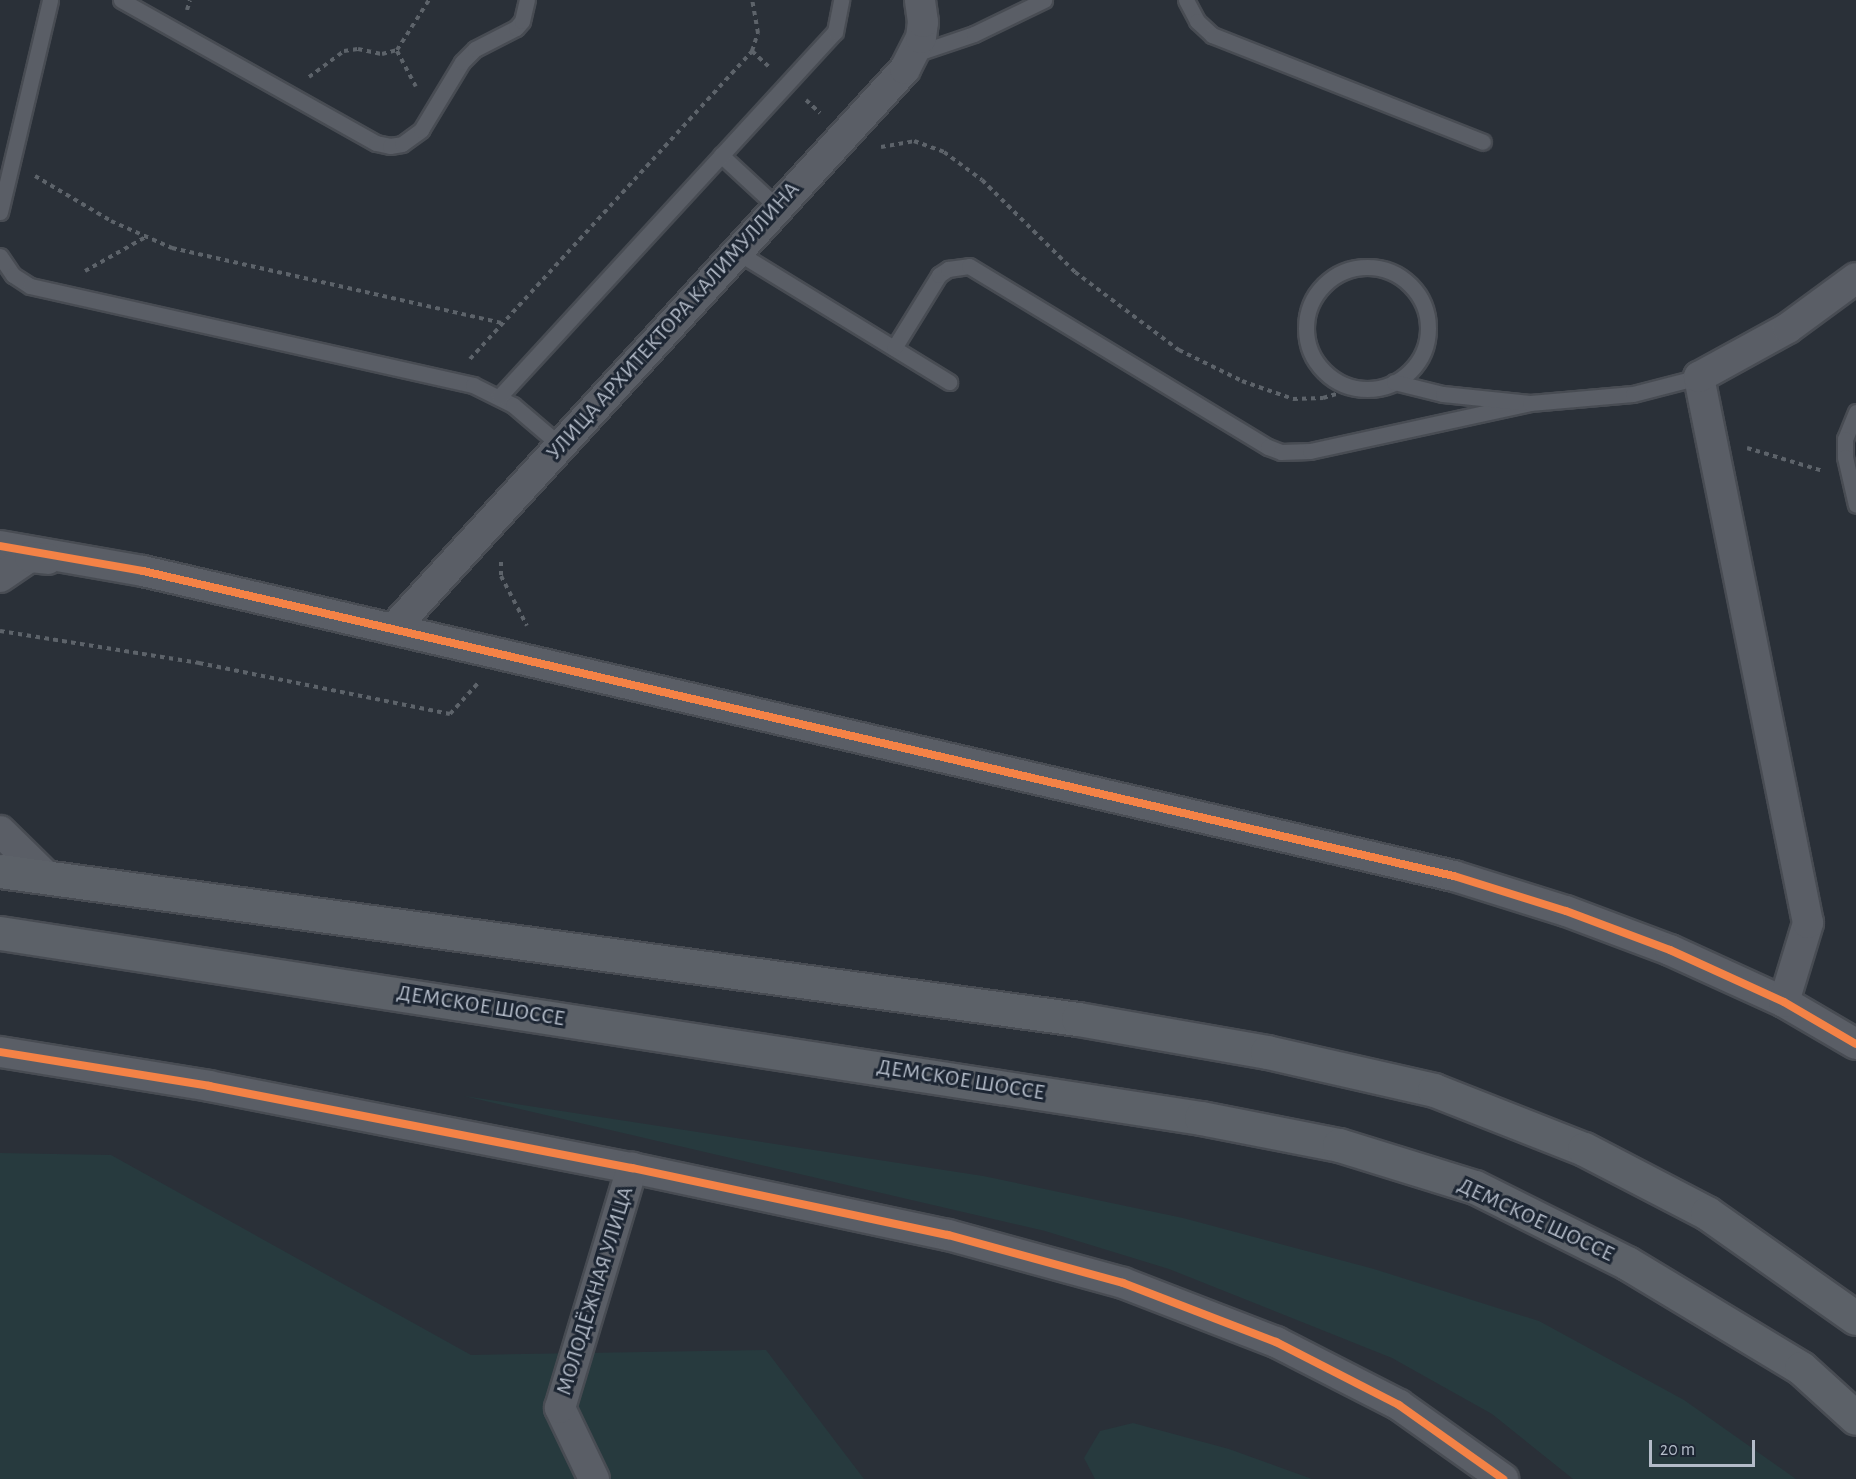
<!DOCTYPE html>
<html>
<head>
<meta charset="utf-8">
<style>
	body { margin:0 }
	#map { position:relative; width:1856px; height:1479px; overflow:hidden; background:#2a3038; font-family:"Alegreya Sans",sans-serif }
	div>[style] { position:absolute }
	.green>* { inset:0; background:#273a3e }
	.path>* { height:4px; margin-top:-2px; transform-origin:0; background:repeating-linear-gradient(90deg,#5d636a 0 4.5px,transparent 0 9px) }
	.roads { filter:drop-shadow(2px 0 #484c53) drop-shadow(-2px 0 #484c53) drop-shadow(0 2px #484c53) drop-shadow(0 -2px #484c53) }
	.lane>* { height:15px; margin:-7.5px; padding:0 7.5px; transform-origin:7.5px; border-radius:7.5px; background:#5a5e66 }
	.lane>.ring { margin:-7.5px; padding:0; box-sizing:content-box; background:none; border:15px solid #5a5e66; border-radius:50% }
	.street>* { height:30px; margin:-15px; padding:0 15px; transform-origin:15px; border-radius:15px; background:#5a5e66 }
	.primary>* { height:33px; margin:-16.5px; padding:0 16.5px; transform-origin:16.5px; border-radius:16.5px; background:#5c6168 }
	.cycleway>* { height:8px; margin:-4px; padding:0 4px; transform-origin:4px; border-radius:4px; background:#f48246 }
	span { translate:-50% -50%; white-space:nowrap; text-align:center; line-height:1.15; -webkit-text-stroke:6px #1d2633; paint-order:stroke }
	.street-label { font-size:22px; color:#b4bcc9 }
	.scale { position:absolute; left:1649px; top:1440px; width:106px; height:27px; box-sizing:border-box; border:3px solid #b4bcc9; border-top:0; padding-left:8px; font-size:18px; line-height:21px; white-space:nowrap; color:#b4bcc9; -webkit-text-stroke:4px #1d2633; paint-order:stroke }
</style>
</head>
<body>
<div id="map">
	<div class="green">
		<i style="clip-path:polygon(464px 1096px,983px 1176px,1183px 1218px,1374px 1269px,1539px 1321px,1684px 1400px,1796px 1479px,1573px 1479px,1492px 1414px,1392px 1358px,1169px 1269px,1045px 1231px)"></i>
		<i style="clip-path:polygon(0 1153px,111px 1155px,471px 1355px,766px 1350px,864px 1479px,0 1479px)"></i>
		<i style="clip-path:polygon(1133px 1423px,1229px 1449px,1312px 1479px,1095px 1479px,1084px 1458px,1100px 1431px)"></i>
	</div>
	<div class="path">
		<i style="left:187px;top:10px;width:10px;rotate:-73deg"></i>
		<i style="left:397px;top:51px;width:40px;rotate:62deg"></i>
		<i style="left:752px;top:51px;width:23px;rotate:43deg"></i>
		<i style="left:309px;top:77px;width:44px;rotate:-36.6deg"></i>
		<i style="left:344px;top:51px;width:14px;rotate:-8deg"></i>
		<i style="left:358px;top:49px;width:25px;rotate:12deg"></i>
		<i style="left:382px;top:54px;width:16px;rotate:-15deg"></i>
		<i style="left:397px;top:50px;width:59px;rotate:-57.4deg"></i>
		<i style="left:806px;top:100px;width:19px;rotate:43deg"></i>
		<i style="left:881px;top:147px;width:34px;rotate:-10deg"></i>
		<i style="left:914px;top:141px;width:32px;rotate:20deg"></i>
		<i style="left:944px;top:152px;width:47px;rotate:36.4deg"></i>
		<i style="left:982px;top:180px;width:131px;rotate:44.7deg"></i>
		<i style="left:1075px;top:272px;width:130px;rotate:36.9deg"></i>
		<i style="left:1179px;top:350px;width:70px;rotate:26.2deg"></i>
		<i style="left:1242px;top:381px;width:54px;rotate:19.4deg"></i>
		<i style="left:1293px;top:399px;width:30px;rotate:-2deg"></i>
		<i style="left:1323px;top:398px;width:34px;rotate:-17deg"></i>
		<i style="left:35px;top:176px;width:88px;rotate:30.6deg"></i>
		<i style="left:111px;top:221px;width:67px;rotate:23.9deg"></i>
		<i style="left:172px;top:248px;width:339px;rotate:12.8deg"></i>
		<i style="left:85px;top:271px;width:68px;rotate:-29.2deg"></i>
		<i style="left:470px;top:359px;width:418px;rotate:-47.5deg"></i>
		<i style="left:752px;top:51px;width:19px;rotate:-72deg"></i>
		<i style="left:758px;top:33px;width:34px;rotate:-100deg"></i>
		<i style="left:1747px;top:448px;width:79px;rotate:16.8deg"></i>
		<i style="left:501px;top:562px;width:14px;rotate:90deg"></i>
		<i style="left:501px;top:576px;width:56px;rotate:62.5deg"></i>
		<i style="left:0;top:631px;width:202px;rotate:9.1deg"></i>
		<i style="left:199px;top:663px;width:256px;rotate:11.5deg"></i>
		<i style="left:450px;top:714px;width:43px;rotate:-47.8deg"></i>
	</div>
	<div class="roads">
		<div class="lane">
			<i style="left:121px;top:0;width:292px;rotate:29.3deg"></i>
			<i style="left:376px;top:143px;width:14px;rotate:12deg"></i>
			<i style="left:390px;top:146px;width:12px;rotate:-9deg"></i>
			<i style="left:402px;top:144px;width:24px;rotate:-36deg"></i>
			<i style="left:421px;top:130px;width:79px;rotate:-58.9deg"></i>
			<i style="left:462px;top:62px;width:18px;rotate:-45deg"></i>
			<i style="left:475px;top:49px;width:46px;rotate:-27.1deg"></i>
			<i style="left:516px;top:28px;width:9px;rotate:-49deg"></i>
			<i style="left:522px;top:21px;width:22px;rotate:-77deg"></i>
			<i style="left:1186px;top:0;width:24px;rotate:62deg"></i>
			<i style="left:1197px;top:21px;width:21px;rotate:43deg"></i>
			<i style="left:1212px;top:35px;width:291px;rotate:21.5deg"></i>
			<i style="left:915px;top:54px;width:62px;rotate:-18.7deg"></i>
			<i style="left:974px;top:34px;width:78px;rotate:-25.9deg"></i>
			<i style="left:721px;top:155px;width:76px;rotate:42.9deg"></i>
			<i style="left:0;top:212px;width:218px;rotate:-76.7deg"></i>
			<i style="left:737px;top:252px;width:249px;rotate:31.5deg"></i>
			<i style="left:0;top:256px;width:23px;rotate:56deg"></i>
			<i style="left:13px;top:275px;width:20px;rotate:33deg"></i>
			<i style="left:30px;top:286px;width:454px;rotate:12.6deg"></i>
			<i style="left:473px;top:385px;width:45px;rotate:26.6deg"></i>
			<i style="left:513px;top:405px;width:62px;rotate:40.4deg"></i>
			<i class="ring" style="left:1306px;top:267px;width:107px;height:107px"></i>
			<i style="left:894px;top:348px;width:86px;rotate:-58.3deg"></i>
			<i style="left:939px;top:275px;width:11px;rotate:-34deg"></i>
			<i style="left:948px;top:269px;width:21px;rotate:-8deg"></i>
			<i style="left:969px;top:266px;width:350px;rotate:31.2deg"></i>
			<i style="left:1268px;top:447px;width:14px;rotate:21deg"></i>
			<i style="left:1281px;top:452px;width:29px;rotate:-2deg"></i>
			<i style="left:1310px;top:451px;width:225px;rotate:-12.3deg"></i>
			<i style="left:1394px;top:382px;width:50px;rotate:13.8deg"></i>
			<i style="left:1443px;top:394px;width:87px;rotate:5.9deg"></i>
			<i style="left:1530px;top:403px;width:103px;rotate:-5deg"></i>
			<i style="left:1633px;top:394px;width:68px;rotate:-14.4deg"></i>
			<i style="left:499px;top:397px;width:496px;rotate:-47.4deg"></i>
			<i style="left:835px;top:32px;width:33px;rotate:-79deg"></i>
			<i style="left:1856px;top:412px;width:29px;rotate:112deg"></i>
			<i style="left:1845px;top:439px;width:18px;rotate:90deg"></i>
			<i style="left:1845px;top:457px;width:49px;rotate:77.1deg"></i>
		</div>
		<div class="street">
			<i style="left:0;top:546px;width:145px;rotate:9.9deg"></i>
			<i style="left:143px;top:571px;width:1346px;rotate:13.1deg"></i>
			<i style="left:1454px;top:876px;width:117px;rotate:17.4deg"></i>
			<i style="left:1566px;top:911px;width:111px;rotate:20.6deg"></i>
			<i style="left:1670px;top:950px;width:125px;rotate:24.5deg"></i>
			<i style="left:1784px;top:1002px;width:83px;rotate:30.3deg"></i>
			<i style="left:0;top:577px;width:36px;rotate:-34deg"></i>
			<i style="left:30px;top:557px;width:18px;rotate:6deg"></i>
			<i style="left:393px;top:629px;width:759px;rotate:-47.56deg"></i>
			<i style="left:905px;top:69px;width:35px;rotate:-63deg"></i>
			<i style="left:921px;top:38px;width:16px;rotate:-83deg"></i>
			<i style="left:923px;top:22px;width:22px;rotate:-98deg"></i>
			<i style="left:0;top:831px;width:66px;rotate:44.4deg"></i>
			<i style="left:1784px;top:1002px;width:83px;rotate:-73.1deg"></i>
			<i style="left:1808px;top:923px;width:557px;rotate:-101.29deg"></i>
			<i style="left:1699px;top:377px;width:102px;rotate:-28.8deg"></i>
			<i style="left:1788px;top:328px;width:84px;rotate:-36.3deg"></i>
			<i style="left:0;top:1052px;width:212px;rotate:9.2deg"></i>
			<i style="left:209px;top:1086px;width:431px;rotate:11deg"></i>
			<i style="left:632px;top:1168px;width:323px;rotate:12deg"></i>
			<i style="left:948px;top:1235px;width:181px;rotate:15.3deg"></i>
			<i style="left:1123px;top:1283px;width:164px;rotate:21.1deg"></i>
			<i style="left:1276px;top:1342px;width:138px;rotate:27.1deg"></i>
			<i style="left:1399px;top:1405px;width:128px;rotate:35.4deg"></i>
			<i style="left:594px;top:1479px;width:79px;rotate:-115.6deg"></i>
			<i style="left:560px;top:1408px;width:251px;rotate:-73.3deg"></i>
		</div>
		<div class="primary">
			<i style="left:0;top:871px;width:1088px;rotate:7.82deg"></i>
			<i style="left:1078px;top:1019px;width:192px;rotate:9.9deg"></i>
			<i style="left:1267px;top:1052px;width:171px;rotate:12.8deg"></i>
			<i style="left:1434px;top:1090px;width:161px;rotate:21.5deg"></i>
			<i style="left:1584px;top:1149px;width:139px;rotate:27.5deg"></i>
			<i style="left:1707px;top:1213px;width:182px;rotate:35.2deg"></i>
			<i style="left:0;top:933px;width:1215px;rotate:8.76deg"></i>
			<i style="left:1201px;top:1118px;width:141px;rotate:11.1deg"></i>
			<i style="left:1339px;top:1145px;width:142px;rotate:17.2deg"></i>
			<i style="left:1475px;top:1187px;width:170px;rotate:26.6deg"></i>
			<i style="left:1627px;top:1263px;width:203px;rotate:31.1deg"></i>
			<i style="left:1801px;top:1368px;width:74px;rotate:42.3deg"></i>
		</div>
	</div>
	<div class="cycleway">
		<i style="left:0;top:546px;width:145px;rotate:9.9deg"></i>
		<i style="left:143px;top:571px;width:1346px;rotate:13.1deg"></i>
		<i style="left:1454px;top:876px;width:117px;rotate:17.4deg"></i>
		<i style="left:1566px;top:911px;width:111px;rotate:20.6deg"></i>
		<i style="left:1670px;top:950px;width:125px;rotate:24.5deg"></i>
		<i style="left:1784px;top:1002px;width:83px;rotate:30.3deg"></i>
		<i style="left:0;top:1052px;width:212px;rotate:9.2deg"></i>
		<i style="left:209px;top:1086px;width:431px;rotate:11deg"></i>
		<i style="left:632px;top:1168px;width:323px;rotate:12deg"></i>
		<i style="left:948px;top:1235px;width:181px;rotate:15.3deg"></i>
		<i style="left:1123px;top:1283px;width:164px;rotate:21.1deg"></i>
		<i style="left:1276px;top:1342px;width:138px;rotate:27.1deg"></i>
		<i style="left:1399px;top:1405px;width:128px;rotate:35.4deg"></i>
	</div>
	<div class="street-label">
		<span style="left:673px;top:321px;rotate:-48deg">УЛИЦА АРХИТЕКТОРА КАЛИМУЛЛИНА</span>
		<span style="left:481px;top:1006px;rotate:9deg">ДЕМСКОЕ ШОССЕ</span>
		<span style="left:961px;top:1080px;rotate:9deg">ДЕМСКОЕ ШОССЕ</span>
		<span style="left:1536px;top:1220px;rotate:25deg">ДЕМСКОЕ ШОССЕ</span>
		<span style="left:595px;top:1291px;rotate:-73deg">МОЛОДЁЖНАЯ УЛИЦА</span>
	</div>
	<div class="scale">20 m</div>
</div>
</body>
</html>
